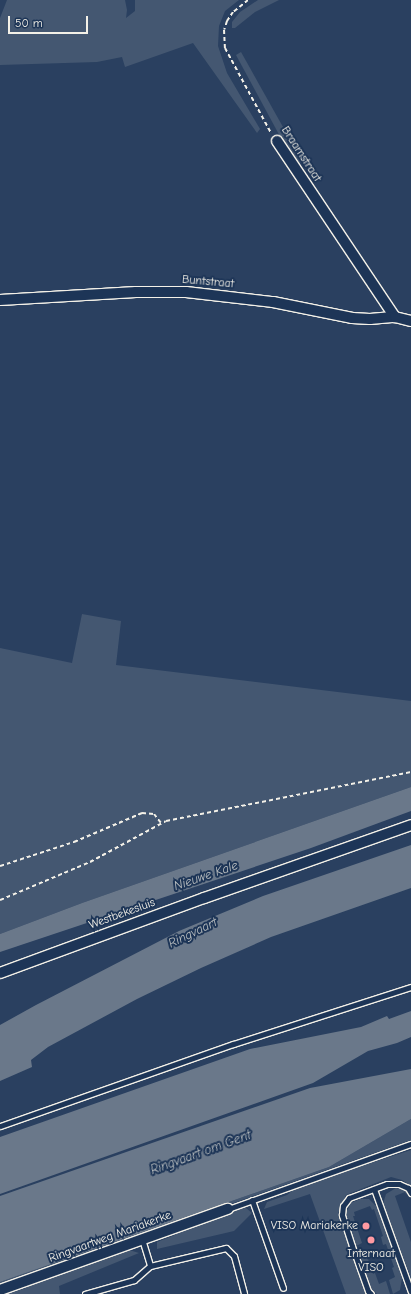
<!DOCTYPE html>
<html>
<head>
<meta charset="utf-8">
<style>
	body { margin:0 }
	#map { position:relative; width:411px; height:1294px; overflow:hidden; background:#2a4060; font-family:"Comic Neue",sans-serif }
	div>[style] { position:absolute }
	.green>* { inset:0; background:#445771 }
	.water>* { inset:0; background:#6a788a }
	.path>* { height:2px; margin-top:-1px; transform-origin:0; background:repeating-linear-gradient(90deg,#f4f1e8 0 4px,transparent 0 7px) }
	.roads { filter:drop-shadow(1px 0 #f4f1e8) drop-shadow(-1px 0 #f4f1e8) drop-shadow(0 1px #f4f1e8) drop-shadow(0 -1px #f4f1e8) }
	.service>* { height:5px; margin:-2.5px; padding:0 2.5px; transform-origin:2.5px; border-radius:2.5px; background:#1d3557 }
	.minor>* { height:10px; margin:-5px; padding:0 5px; transform-origin:5px; border-radius:5px; background:#1d3557 }
	.dots>* { width:11px; height:11px; translate:-50% -50%; box-sizing:border-box; border:2px solid #1d3557; border-radius:50% }
	span { translate:-50% -50%; white-space:nowrap; text-align:center; line-height:1.15; -webkit-text-stroke:4px #1d3557; paint-order:stroke }
	.street-label { font-size:12px; color:#f4f1e8 }
	.poi-label { font-size:12px; color:#f4f1e8 }
	.right { translate:-100% -50%; text-align:right }
	.water-label { font-size:13px; color:#bdc1c2; font-style:italic }
	.scale { position:absolute; left:8px; top:16px; width:80px; height:18px; box-sizing:border-box; border:2px solid #f4f1e8; border-top:0; padding-left:5px; font-size:12px; line-height:14px; white-space:nowrap; color:#f4f1e8; -webkit-text-stroke:3px #1d3557; paint-order:stroke }
</style>
</head>
<body>
<div id="map">
	<div class="green">
		<i style="clip-path:polygon(7px 0,125px 0,127px 10px,126px 18px,135px 11px,135px 0,239px 0,225px 11px,219px 26px,218px 46px,227px 73px,260px 129px,257px 133px,193px 43px,125px 67px,122px 57px,97px 62px,0 65px,0 18px)"></i>
		<i style="clip-path:polygon(258px 0,279px 0,255px 12px,235px 28px,232px 28px,232px 22px,240px 12px)"></i>
		<i style="clip-path:polygon(241px 52px,302px 161px,296px 166px,236px 55px)"></i>
		<i style="clip-path:polygon(82px 614px,121px 621px,116px 665px,411px 701px,411px 787px,82px 903px,0 934px,0 648px,72px 663px)"></i>
		<i style="clip-path:polygon(411px 1119px,411px 1140px,0 1286px,0 1282px,329px 1167px)"></i>
		<i style="clip-path:polygon(411px 1150px,411px 1186px,402px 1180px,391px 1177px,346px 1195px,339px 1211px,338px 1215px,367px 1294px,346px 1294px,310px 1194px,264px 1209px,267px 1202px,287px 1195px,297px 1187px)"></i>
		<i style="clip-path:polygon(396px 1188px,404px 1190px,408px 1193px,406px 1194px,405px 1192px,395px 1196px,411px 1242px,411px 1278px,383px 1204px,386px 1194px)"></i>
		<i style="clip-path:polygon(360px 1199px,369px 1199px,378px 1208px,402px 1278px,400px 1290px,393px 1294px,389px 1280px,395px 1277px,392px 1268px,394px 1267px,386px 1244px,383px 1245px,381px 1237px,383px 1236px,374px 1209px,372px 1210px,370px 1206px,354px 1212px,355px 1216px,353px 1216px,362px 1243px,356px 1246px,346px 1213px,351px 1203px)"></i>
		<i style="clip-path:polygon(246px 1208px,252px 1213px,234px 1231px,157px 1249px,157px 1242px,175px 1235px,182px 1229px,237px 1209px)"></i>
		<i style="clip-path:polygon(126px 1249px,139px 1253px,59px 1286px,60px 1294px,8px 1294px,26px 1288px,31px 1283px)"></i>
		<i style="clip-path:polygon(365px 1250px,373px 1274px,375px 1273px,379px 1284px,386px 1281px,390px 1294px,377px 1294px,371px 1288px,359px 1252px)"></i>
	</div>
	<div class="water">
		<i style="clip-path:polygon(411px 787px,411px 811px,311px 848px,0 952px,0 934px,82px 903px)"></i>
		<i style="clip-path:polygon(411px 845px,411px 888px,271px 937px,201px 968px,137px 999px,48px 1047px,31px 1060px,32px 1067px,0 1081px,0 1025px,36px 1005px,179px 931px,263px 896px)"></i>
		<i style="clip-path:polygon(411px 1011px,411px 1037px,397px 1043px,368px 1051px,313px 1083px,0 1194px,0 1137px,250px 1049px,361px 1027px,387px 1016px,389px 1019px)"></i>
		<i style="clip-path:polygon(411px 1069px,411px 1119px,329px 1167px,0 1282px,0 1196px,310px 1088px)"></i>
	</div>
	<div class="path">
		<i style="left:248px;top:0;width:19px;rotate:141deg"></i>
		<i style="left:233px;top:12px;width:11px;rotate:124deg"></i>
		<i style="left:227px;top:21px;width:9px;rotate:108deg"></i>
		<i style="left:224px;top:30px;width:18px;rotate:87deg"></i>
		<i style="left:225px;top:48px;width:97px;rotate:61.6deg"></i>
		<i style="left:0;top:866px;width:78px;rotate:-18deg"></i>
		<i style="left:74px;top:842px;width:74px;rotate:-23.1deg"></i>
		<i style="left:142px;top:813px;width:12px;rotate:5deg"></i>
		<i style="left:154px;top:814px;width:11px;rotate:52deg"></i>
		<i style="left:0;top:900px;width:98px;rotate:-22.9deg"></i>
		<i style="left:90px;top:862px;width:86px;rotate:-28.3deg"></i>
		<i style="left:166px;top:821px;width:250px;rotate:-11.3deg"></i>
	</div>
	<div class="roads">
		<div class="service">
			<i style="left:0;top:1126px;width:247px;rotate:-19.4deg"></i>
			<i style="left:233px;top:1044px;width:187px;rotate:-17.8deg"></i>
			<i style="left:374px;top:1189px;width:109px;rotate:70.2deg"></i>
			<i style="left:252px;top:1200px;width:93px;rotate:70.6deg"></i>
			<i style="left:228px;top:1209px;width:194px;rotate:-19.6deg"></i>
			<i style="left:142px;top:1239px;width:28px;rotate:73deg"></i>
			<i style="left:85px;top:1294px;width:51px;rotate:-15.9deg"></i>
			<i style="left:134px;top:1280px;width:21px;rotate:-41deg"></i>
			<i style="left:150px;top:1266px;width:78px;rotate:-13.3deg"></i>
			<i style="left:226px;top:1248px;width:11px;rotate:45deg"></i>
			<i style="left:234px;top:1256px;width:39px;rotate:75deg"></i>
			<i style="left:371px;top:1294px;width:4px;rotate:-135deg"></i>
			<i style="left:368px;top:1291px;width:48px;rotate:-109.6deg"></i>
			<i style="left:352px;top:1246px;width:33px;rotate:-108deg"></i>
			<i style="left:342px;top:1215px;width:9px;rotate:-84deg"></i>
			<i style="left:343px;top:1206px;width:10px;rotate:-53deg"></i>
			<i style="left:349px;top:1198px;width:40px;rotate:-20.2deg"></i>
			<i style="left:387px;top:1184px;width:12px"></i>
			<i style="left:399px;top:1184px;width:10px;rotate:24deg"></i>
			<i style="left:408px;top:1188px;width:6px;rotate:59deg"></i>
		</div>
		<div class="minor">
			<i style="left:277px;top:141px;width:212px;rotate:56.2deg"></i>
			<i style="left:0;top:300px;width:136px;rotate:-3.4deg"></i>
			<i style="left:136px;top:292px;width:50px"></i>
			<i style="left:186px;top:292px;width:88px;rotate:6.6deg"></i>
			<i style="left:273px;top:302px;width:81px;rotate:11.4deg"></i>
			<i style="left:352px;top:318px;width:18px;rotate:3deg"></i>
			<i style="left:370px;top:319px;width:25px;rotate:-5deg"></i>
			<i style="left:395px;top:317px;width:16px;rotate:14deg"></i>
			<i style="left:0;top:973px;width:217px;rotate:-20.2deg"></i>
			<i style="left:204px;top:898px;width:219px;rotate:-19.4deg"></i>
			<i style="left:0;top:1290px;width:242px;rotate:-19.6deg"></i>
		</div>
	</div>
	<div class="dots">
		<i style="left:366px;top:1226px;background:#ff9aa2"></i>
		<i style="left:371px;top:1240px;background:#ff9aa2"></i>
	</div>
	<div class="street-label">
		<span style="left:301px;top:154px;rotate:57deg">Braamstraat</span>
		<span style="left:208px;top:282px;rotate:5deg">Buntstraat</span>
		<span style="left:122px;top:914px;rotate:-20deg">Westbekesluis</span>
		<span style="left:110px;top:1237px;rotate:-20deg">Ringvaartweg Mariakerke</span>
	</div>
	<div class="poi-label">
		<span class="right" style="left:358px;top:1226px">VISO Mariakerke</span>
		<span style="left:371px;top:1261px">Internaat<br>VISO</span>
	</div>
	<div class="water-label">
		<span style="left:206px;top:876px;rotate:-19deg">Nieuwe Kale</span>
		<span style="left:193px;top:933px;rotate:-26deg">Ringvaart</span>
		<span style="left:201px;top:1153px;rotate:-20deg">Ringvaart om Gent</span>
	</div>
	<div class="scale">50 m</div>
</div>
</body>
</html>
